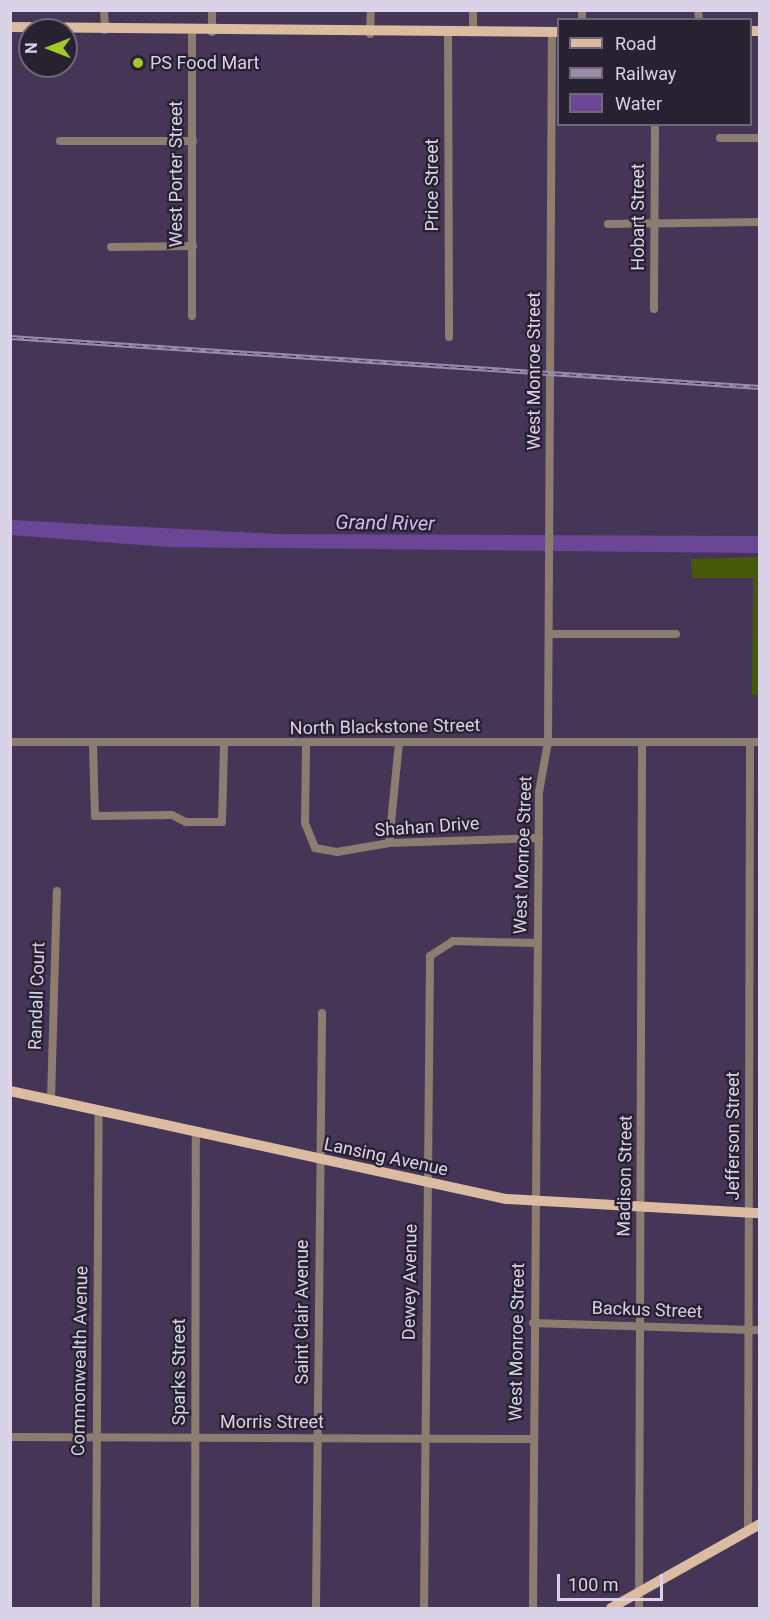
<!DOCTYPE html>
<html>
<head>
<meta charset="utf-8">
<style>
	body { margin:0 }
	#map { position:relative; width:770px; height:1619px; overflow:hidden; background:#453658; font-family:Roboto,sans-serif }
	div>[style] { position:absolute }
	.green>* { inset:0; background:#465908 }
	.water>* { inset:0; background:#6c4696 }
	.minor>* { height:8px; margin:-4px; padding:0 4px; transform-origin:4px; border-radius:4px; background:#8d7d70 }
	.major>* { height:10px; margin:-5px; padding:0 5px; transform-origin:5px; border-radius:5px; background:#dbbca0 }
	.rail>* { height:4.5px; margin-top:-2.25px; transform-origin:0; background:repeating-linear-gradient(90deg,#282131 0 7px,#988da7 0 14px); box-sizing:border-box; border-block:2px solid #988da7 }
	.dots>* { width:16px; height:16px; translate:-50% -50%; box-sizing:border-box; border:3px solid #282131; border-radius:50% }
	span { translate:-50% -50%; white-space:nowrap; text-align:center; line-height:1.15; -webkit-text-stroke:4.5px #282131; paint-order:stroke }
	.poi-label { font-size:18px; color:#dad2e7 }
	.left { translate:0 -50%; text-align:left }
	.street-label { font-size:18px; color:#dad2e7 }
	.water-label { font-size:20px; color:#d4b8fa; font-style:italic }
	.frame { position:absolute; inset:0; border:12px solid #dad2e7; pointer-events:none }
	.legend { position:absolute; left:557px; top:18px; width:195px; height:108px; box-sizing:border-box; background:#282131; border:2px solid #6f687a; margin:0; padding:8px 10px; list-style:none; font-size:18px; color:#dad2e7 }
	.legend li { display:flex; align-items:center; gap:12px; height:30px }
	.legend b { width:30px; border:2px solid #6f687a }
	.north { position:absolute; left:18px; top:18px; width:60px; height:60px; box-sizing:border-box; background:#282131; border:2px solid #6f687a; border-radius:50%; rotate:270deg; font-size:16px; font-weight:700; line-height:24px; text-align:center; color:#dad2e7 }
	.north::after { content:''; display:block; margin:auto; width:21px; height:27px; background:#a1c92a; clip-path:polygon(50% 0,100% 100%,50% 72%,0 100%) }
	.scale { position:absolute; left:557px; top:1574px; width:106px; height:27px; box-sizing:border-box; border:3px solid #dad2e7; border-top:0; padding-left:8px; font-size:18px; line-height:21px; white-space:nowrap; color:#dad2e7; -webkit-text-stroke:4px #282131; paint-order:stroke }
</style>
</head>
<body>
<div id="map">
	<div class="green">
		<i style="clip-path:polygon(759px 557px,759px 695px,752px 695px,753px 578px,692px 578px,691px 559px)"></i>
	</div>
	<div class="water">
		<i style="clip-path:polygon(11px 520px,276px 534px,759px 536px,760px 553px,168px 547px,11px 535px)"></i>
	</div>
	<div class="minor">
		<i style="left:104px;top:10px;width:20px;rotate:87deg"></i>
		<i style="left:212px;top:10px;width:22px;rotate:90deg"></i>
		<i style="left:473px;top:10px;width:22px;rotate:90deg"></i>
		<i style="left:582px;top:10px;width:10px;rotate:90deg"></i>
		<i style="left:698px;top:10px;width:10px;rotate:84deg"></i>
		<i style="left:448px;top:32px;width:305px;rotate:89.8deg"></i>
		<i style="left:370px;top:34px;width:24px;rotate:-88deg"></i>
		<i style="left:720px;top:138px;width:40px"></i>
		<i style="left:60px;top:141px;width:133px"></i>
		<i style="left:608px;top:224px;width:152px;rotate:-0.8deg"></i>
		<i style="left:111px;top:247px;width:82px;rotate:-0.7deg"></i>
		<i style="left:654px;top:309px;width:185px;rotate:-89.7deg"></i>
		<i style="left:192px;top:316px;width:284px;rotate:-90deg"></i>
		<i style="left:549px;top:634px;width:127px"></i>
		<i style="left:10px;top:742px;width:750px"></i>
		<i style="left:93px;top:745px;width:71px;rotate:88.4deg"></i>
		<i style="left:95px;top:816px;width:77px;rotate:-0.7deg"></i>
		<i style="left:172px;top:815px;width:16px;rotate:27deg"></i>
		<i style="left:186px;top:822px;width:36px"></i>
		<i style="left:222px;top:822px;width:77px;rotate:-88.5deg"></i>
		<i style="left:306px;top:745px;width:78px;rotate:90.7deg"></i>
		<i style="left:305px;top:823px;width:27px;rotate:68deg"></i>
		<i style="left:315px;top:848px;width:22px;rotate:10deg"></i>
		<i style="left:337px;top:852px;width:53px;rotate:-9.8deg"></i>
		<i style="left:389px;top:843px;width:150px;rotate:-1.9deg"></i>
		<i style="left:389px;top:843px;width:100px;rotate:-84.3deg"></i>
		<i style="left:51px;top:1101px;width:210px;rotate:-88.4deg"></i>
		<i style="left:533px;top:1323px;width:227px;rotate:1.8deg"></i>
		<i style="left:10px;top:1437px;width:523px;rotate:0.22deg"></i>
		<i style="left:748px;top:1530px;width:788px;rotate:-89.85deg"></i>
		<i style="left:96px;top:1608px;width:494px;rotate:-89.7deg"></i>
		<i style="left:195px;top:1608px;width:473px;rotate:-89.9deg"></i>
		<i style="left:316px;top:1608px;width:595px;rotate:-89.42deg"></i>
		<i style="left:424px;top:1608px;width:652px;rotate:-89.47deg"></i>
		<i style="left:430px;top:956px;width:27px;rotate:-33deg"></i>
		<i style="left:453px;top:941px;width:84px;rotate:1.4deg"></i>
		<i style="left:533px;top:1608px;width:816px;rotate:-89.58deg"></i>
		<i style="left:539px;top:792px;width:51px;rotate:-79.8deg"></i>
		<i style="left:548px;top:742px;width:710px;rotate:-89.68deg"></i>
		<i style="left:639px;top:1608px;width:865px;rotate:-89.8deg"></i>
	</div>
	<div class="major">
		<i style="left:10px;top:27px;width:548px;rotate:0.52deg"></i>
		<i style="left:750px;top:31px;width:10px"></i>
		<i style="left:10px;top:1091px;width:508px;rotate:12.28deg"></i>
		<i style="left:506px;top:1199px;width:254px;rotate:3.2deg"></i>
		<i style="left:611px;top:1608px;width:171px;rotate:-29.4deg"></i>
	</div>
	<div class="rail">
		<i style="left:10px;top:337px;width:752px;rotate:3.81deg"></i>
	</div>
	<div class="dots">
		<i style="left:138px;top:63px;background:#a1c92a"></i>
	</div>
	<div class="poi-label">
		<span class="left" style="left:150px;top:63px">PS Food Mart</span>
	</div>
	<div class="street-label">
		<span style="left:176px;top:174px;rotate:-90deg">West Porter Street</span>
		<span style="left:432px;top:185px;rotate:-90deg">Price Street</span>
		<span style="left:638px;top:217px;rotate:-90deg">Hobart Street</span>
		<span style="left:534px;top:371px;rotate:-90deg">West Monroe Street</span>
		<span style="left:385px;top:727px;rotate:-1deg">North Blackstone Street</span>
		<span style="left:427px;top:827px;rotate:-4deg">Shahan Drive</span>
		<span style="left:523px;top:855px;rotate:-88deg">West Monroe Street</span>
		<span style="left:37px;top:996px;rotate:-88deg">Randall Court</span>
		<span style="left:733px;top:1136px;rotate:-90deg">Jefferson Street</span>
		<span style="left:386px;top:1157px;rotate:12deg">Lansing Avenue</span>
		<span style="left:625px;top:1176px;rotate:-89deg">Madison Street</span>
		<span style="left:410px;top:1282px;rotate:-89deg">Dewey Avenue</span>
		<span style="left:647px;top:1310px;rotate:2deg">Backus Street</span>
		<span style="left:302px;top:1312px;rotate:-90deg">Saint Clair Avenue</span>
		<span style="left:517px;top:1342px;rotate:-89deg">West Monroe Street</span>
		<span style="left:80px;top:1361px;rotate:-89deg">Commonwealth Avenue</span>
		<span style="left:179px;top:1372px;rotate:-90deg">Sparks Street</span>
		<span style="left:272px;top:1422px">Morris Street</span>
	</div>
	<div class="water-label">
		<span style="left:385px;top:523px;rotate:1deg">Grand River</span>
	</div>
	<div class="frame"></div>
	<ul class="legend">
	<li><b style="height:8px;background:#dbbca0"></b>Road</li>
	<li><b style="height:8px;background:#988da7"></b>Railway</li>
	<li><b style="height:16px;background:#6c4696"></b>Water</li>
	</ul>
	<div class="north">N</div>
	<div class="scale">100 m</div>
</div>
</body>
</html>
